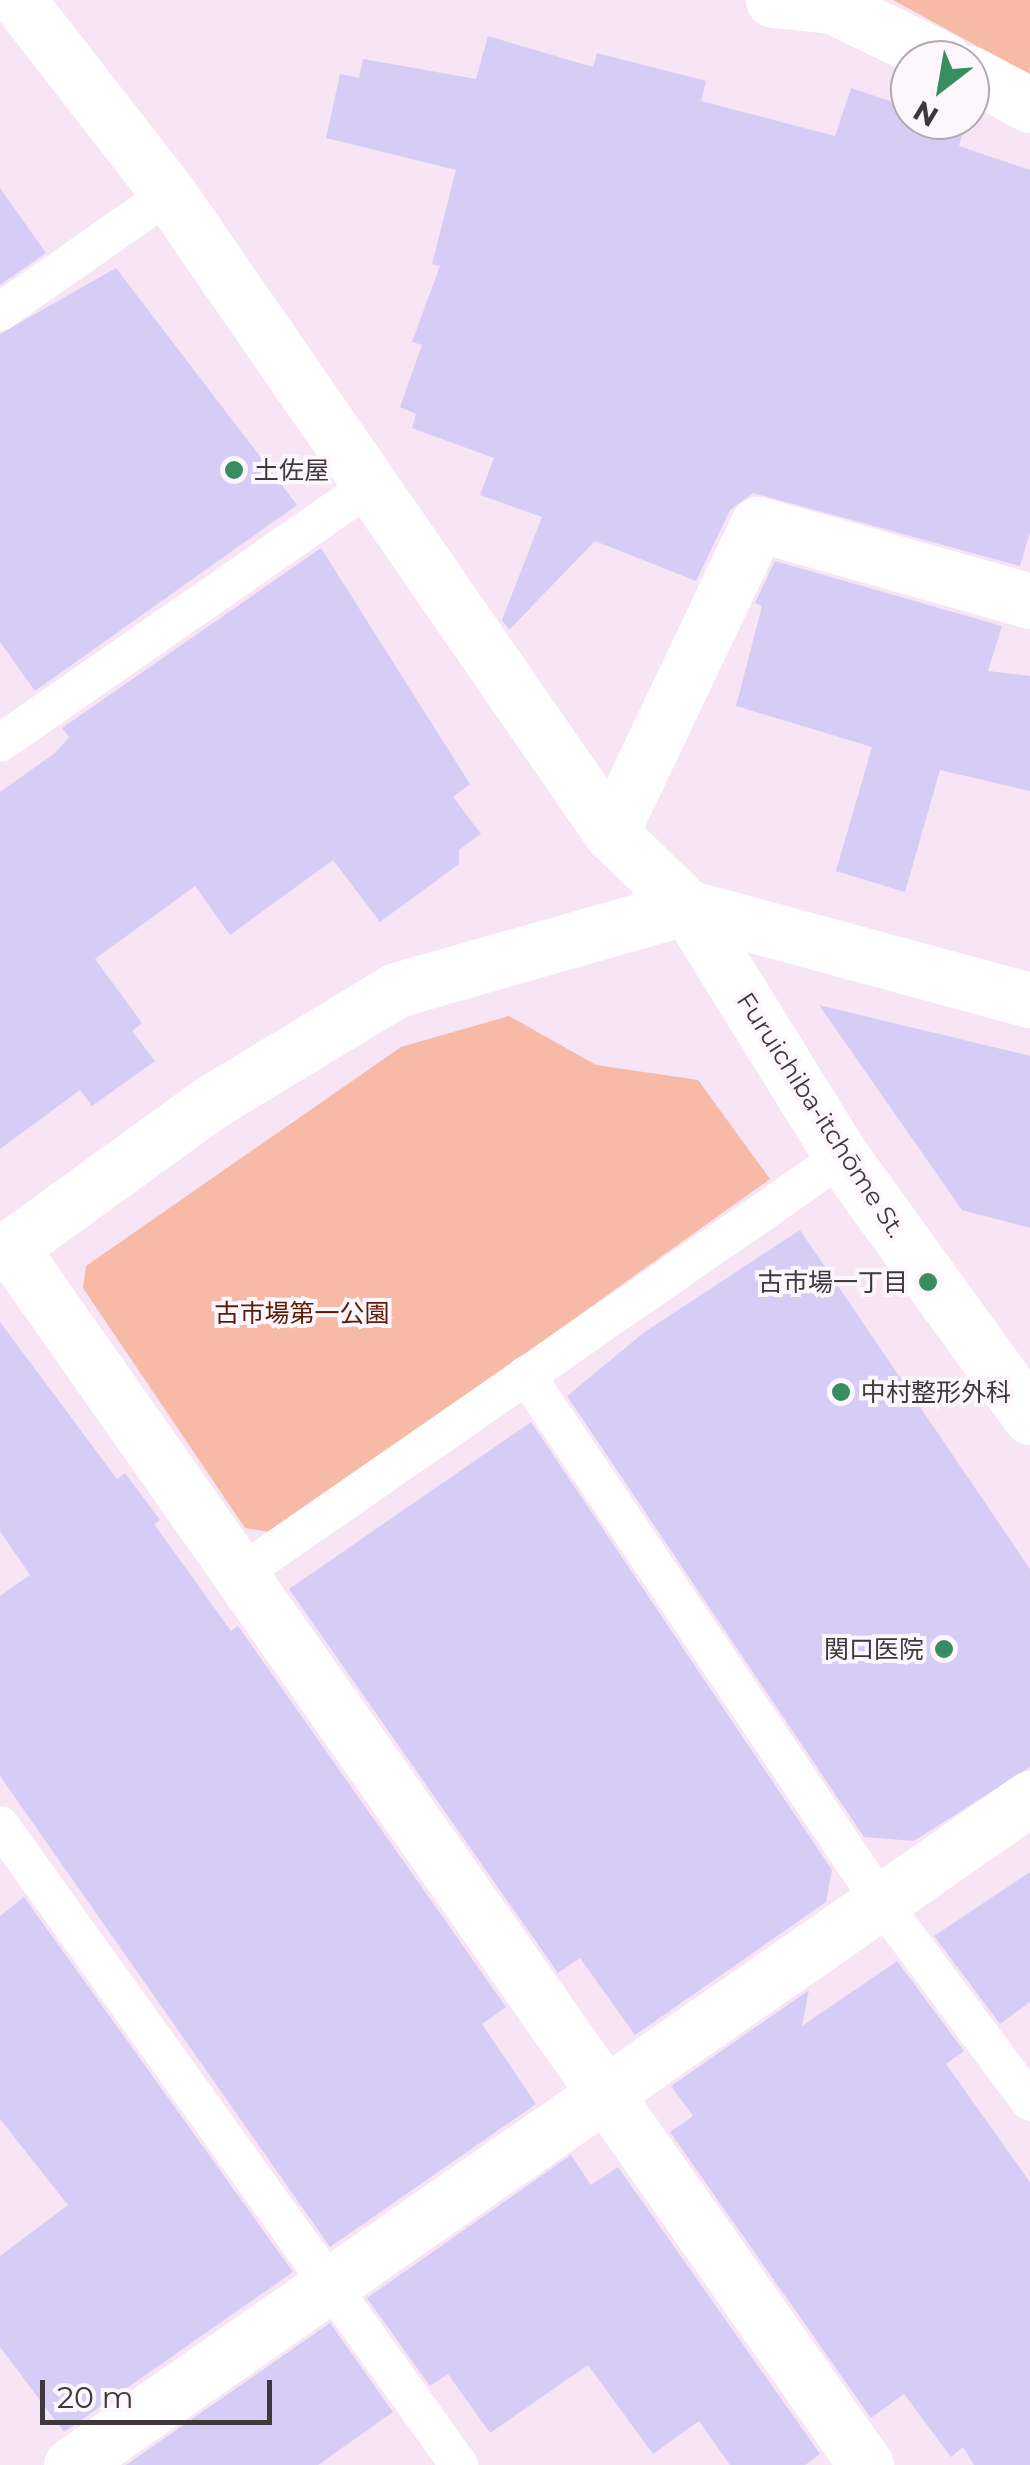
<!DOCTYPE html>
<html>
<head>
<meta charset="utf-8">
<style>
	body { margin:0 }
	#map { position:relative; width:1030px; height:2465px; overflow:hidden; background:#f7e5f5; font-family:Montserrat,"Noto Sans JP",sans-serif }
	div>[style] { position:absolute }
	.green>* { inset:0; background:#f7baa6 }
	.building>* { inset:0; background:#d6cdf6 }
	.lane>* { height:38px; margin:-19px; padding:0 19px; transform-origin:19px; border-radius:19px; background:#fff }
	.street>* { height:55px; margin:-27.5px; padding:0 27.5px; transform-origin:27.5px; border-radius:27.5px; background:#fff }
	.secondary>* { height:55px; margin:-27.5px; padding:0 27.5px; transform-origin:27.5px; border-radius:27.5px; background:#fff }
	.dots>* { width:28px; height:28px; translate:-50% -50%; box-sizing:border-box; border:5px solid #fdf6fd; border-radius:50% }
	span { translate:-50% -50%; white-space:nowrap; text-align:center; line-height:1.15; -webkit-text-stroke:8px #fdf6fd; paint-order:stroke }
	.poi-label { font-size:25px; color:#3e373d }
	.left { translate:0 -50%; text-align:left }
	.right { translate:-100% -50%; text-align:right }
	.street-label { font-size:25px; color:#3e373d }
	.park-label { font-size:25px; color:#5b1b04 }
	.north { position:absolute; left:890px; top:40px; width:100px; height:100px; box-sizing:border-box; background:#fdf6fd; border:2px solid #b1aab0; border-radius:50%; rotate:211deg; font-size:28px; font-weight:700; line-height:40px; text-align:center; color:#3e373d }
	.north::after { content:''; display:block; margin:auto; width:35px; height:45px; background:#388e61; clip-path:polygon(50% 0,100% 100%,50% 72%,0 100%) }
	.scale { position:absolute; left:40px; top:2380px; width:232px; height:45px; box-sizing:border-box; border:5px solid #3e373d; border-top:0; padding-left:12px; font-size:30px; line-height:35px; white-space:nowrap; color:#3e373d; -webkit-text-stroke:8px #fdf6fd; paint-order:stroke }
</style>
</head>
<body>
<div id="map">
	<div class="green">
		<i style="clip-path:polygon(893px 0,1030px 0,1030px 75px)"></i>
		<i style="clip-path:polygon(509px 1016px,596px 1065px,698px 1080px,770px 1179px,274px 1533px,245px 1528px,83px 1288px,86px 1266px,401px 1047px)"></i>
	</div>
	<div class="building">
		<i style="clip-path:polygon(488px 36px,593px 67px,597px 53px,706px 81px,701px 101px,835px 136px,851px 88px,908px 107px,910px 120px,963px 133px,959px 146px,1030px 170px,1030px 532px,1020px 566px,753px 493px,730px 510px,696px 581px,595px 541px,509px 630px,502px 620px,542px 517px,480px 495px,494px 458px,412px 428px,416px 414px,400px 407px,422px 345px,412px 342px,440px 266px,432px 264px,456px 170px,326px 138px,340px 74px,359px 78px,363px 59px,476px 79px)"></i>
		<i style="clip-path:polygon(0 188px,46px 253px,0 285px)"></i>
		<i style="clip-path:polygon(116px 268px,297px 505px,35px 691px,0 642px,0 334px)"></i>
		<i style="clip-path:polygon(321px 548px,470px 784px,453px 797px,481px 834px,459px 850px,459px 864px,380px 922px,333px 860px,230px 935px,195px 886px,95px 959px,142px 1023px,132px 1031px,155px 1061px,92px 1106px,80px 1090px,0 1149px,0 792px,55px 753px,69px 737px,62px 728px)"></i>
		<i style="clip-path:polygon(775px 561px,1002px 626px,988px 671px,1030px 676px,1030px 791px,940px 770px,905px 892px,836px 871px,872px 747px,736px 706px,762px 606px,755px 603px)"></i>
		<i style="clip-path:polygon(819px 1005px,1030px 1056px,1030px 1228px,962px 1210px)"></i>
		<i style="clip-path:polygon(800px 1230px,1030px 1569px,1030px 1767px,914px 1841px,864px 1837px,567px 1396px,646px 1331px)"></i>
		<i style="clip-path:polygon(0 1322px,117px 1479px,125px 1473px,160px 1520px,154px 1524px,231px 1631px,238px 1626px,506px 2007px,482px 2024px,536px 2104px,330px 2247px,0 1776px,0 1596px,30px 1575px,0 1531px)"></i>
		<i style="clip-path:polygon(531px 1422px,832px 1870px,826px 1902px,635px 2035px,580px 1958px,558px 1973px,289px 1589px)"></i>
		<i style="clip-path:polygon(1030px 1872px,1030px 2002px,1000px 2024px,934px 1936px)"></i>
		<i style="clip-path:polygon(24px 1897px,293px 2272px,64px 2432px,0 2347px,0 2256px,68px 2205px,0 2119px,0 1916px)"></i>
		<i style="clip-path:polygon(897px 1961px,964px 2051px,946px 2064px,1030px 2182px,1030px 2465px,974px 2465px,963px 2447px,951px 2457px,904px 2394px,871px 2418px,670px 2132px,693px 2116px,671px 2086px,809px 1990px,802px 2026px)"></i>
		<i style="clip-path:polygon(571px 2155px,591px 2185px,618px 2167px,820px 2454px,805px 2465px,730px 2465px,699px 2421px,653px 2454px,588px 2365px,490px 2433px,448px 2374px,430px 2386px,367px 2298px)"></i>
		<i style="clip-path:polygon(330px 2323px,393px 2412px,318px 2465px,126px 2465px)"></i>
	</div>
	<div class="lane">
		<i style="left:0;top:312px;width:206px;rotate:-34.9deg"></i>
		<i style="left:0;top:743px;width:450px;rotate:-34.8deg"></i>
		<i style="left:526px;top:1375px;width:635px;rotate:56.03deg"></i>
		<i style="left:881px;top:1902px;width:249px;rotate:53.3deg"></i>
		<i style="left:240px;top:1574px;width:732px;rotate:-34.71deg"></i>
		<i style="left:0;top:1825px;width:788px;rotate:54.35deg"></i>
	</div>
	<div class="street">
		<i style="left:773px;top:0;width:59px;rotate:5.8deg"></i>
		<i style="left:832px;top:6px;width:124px;rotate:25.7deg"></i>
		<i style="left:970px;top:73px;width:68px;rotate:28.1deg"></i>
		<i style="left:611px;top:833px;width:342px;rotate:-64.6deg"></i>
		<i style="left:758px;top:524px;width:283px;rotate:15.8deg"></i>
		<i style="left:10px;top:1247px;width:1489px;rotate:54.9deg"></i>
		<i style="left:71px;top:2465px;width:1168px;rotate:-34.82deg"></i>
	</div>
	<div class="secondary">
		<i style="left:18px;top:0;width:246px;rotate:52.1deg"></i>
		<i style="left:169px;top:194px;width:777px;rotate:55.33deg"></i>
		<i style="left:611px;top:833px;width:106px;rotate:44.2deg"></i>
		<i style="left:687px;top:907px;width:294px;rotate:58.2deg"></i>
		<i style="left:842px;top:1157px;width:321px;rotate:54.1deg"></i>
		<i style="left:0;top:1255px;width:263px;rotate:-35.9deg"></i>
		<i style="left:213px;top:1101px;width:214px;rotate:-31.2deg"></i>
		<i style="left:396px;top:990px;width:303px;rotate:-15.9deg"></i>
		<i style="left:687px;top:907px;width:355px;rotate:15.2deg"></i>
	</div>
	<div class="dots">
		<i style="left:234px;top:470px;background:#388e61"></i>
		<i style="left:928px;top:1282px;background:#388e61"></i>
		<i style="left:841px;top:1392px;background:#388e61"></i>
		<i style="left:944px;top:1649px;background:#388e61"></i>
	</div>
	<div class="poi-label">
		<span class="left" style="left:254px;top:470px">土佐屋</span>
		<span class="right" style="left:908px;top:1282px">古市場一丁目</span>
		<span class="left" style="left:861px;top:1392px">中村整形外科</span>
		<span class="right" style="left:924px;top:1649px">関口医院</span>
	</div>
	<div class="street-label">
		<span style="left:821px;top:1115px;rotate:57deg">Furuichiba-itchōme St.</span>
	</div>
	<div class="park-label">
		<span style="left:302px;top:1313px">古市場第一公園</span>
	</div>
	<div class="north">N</div>
	<div class="scale">20 m</div>
</div>
</body>
</html>
